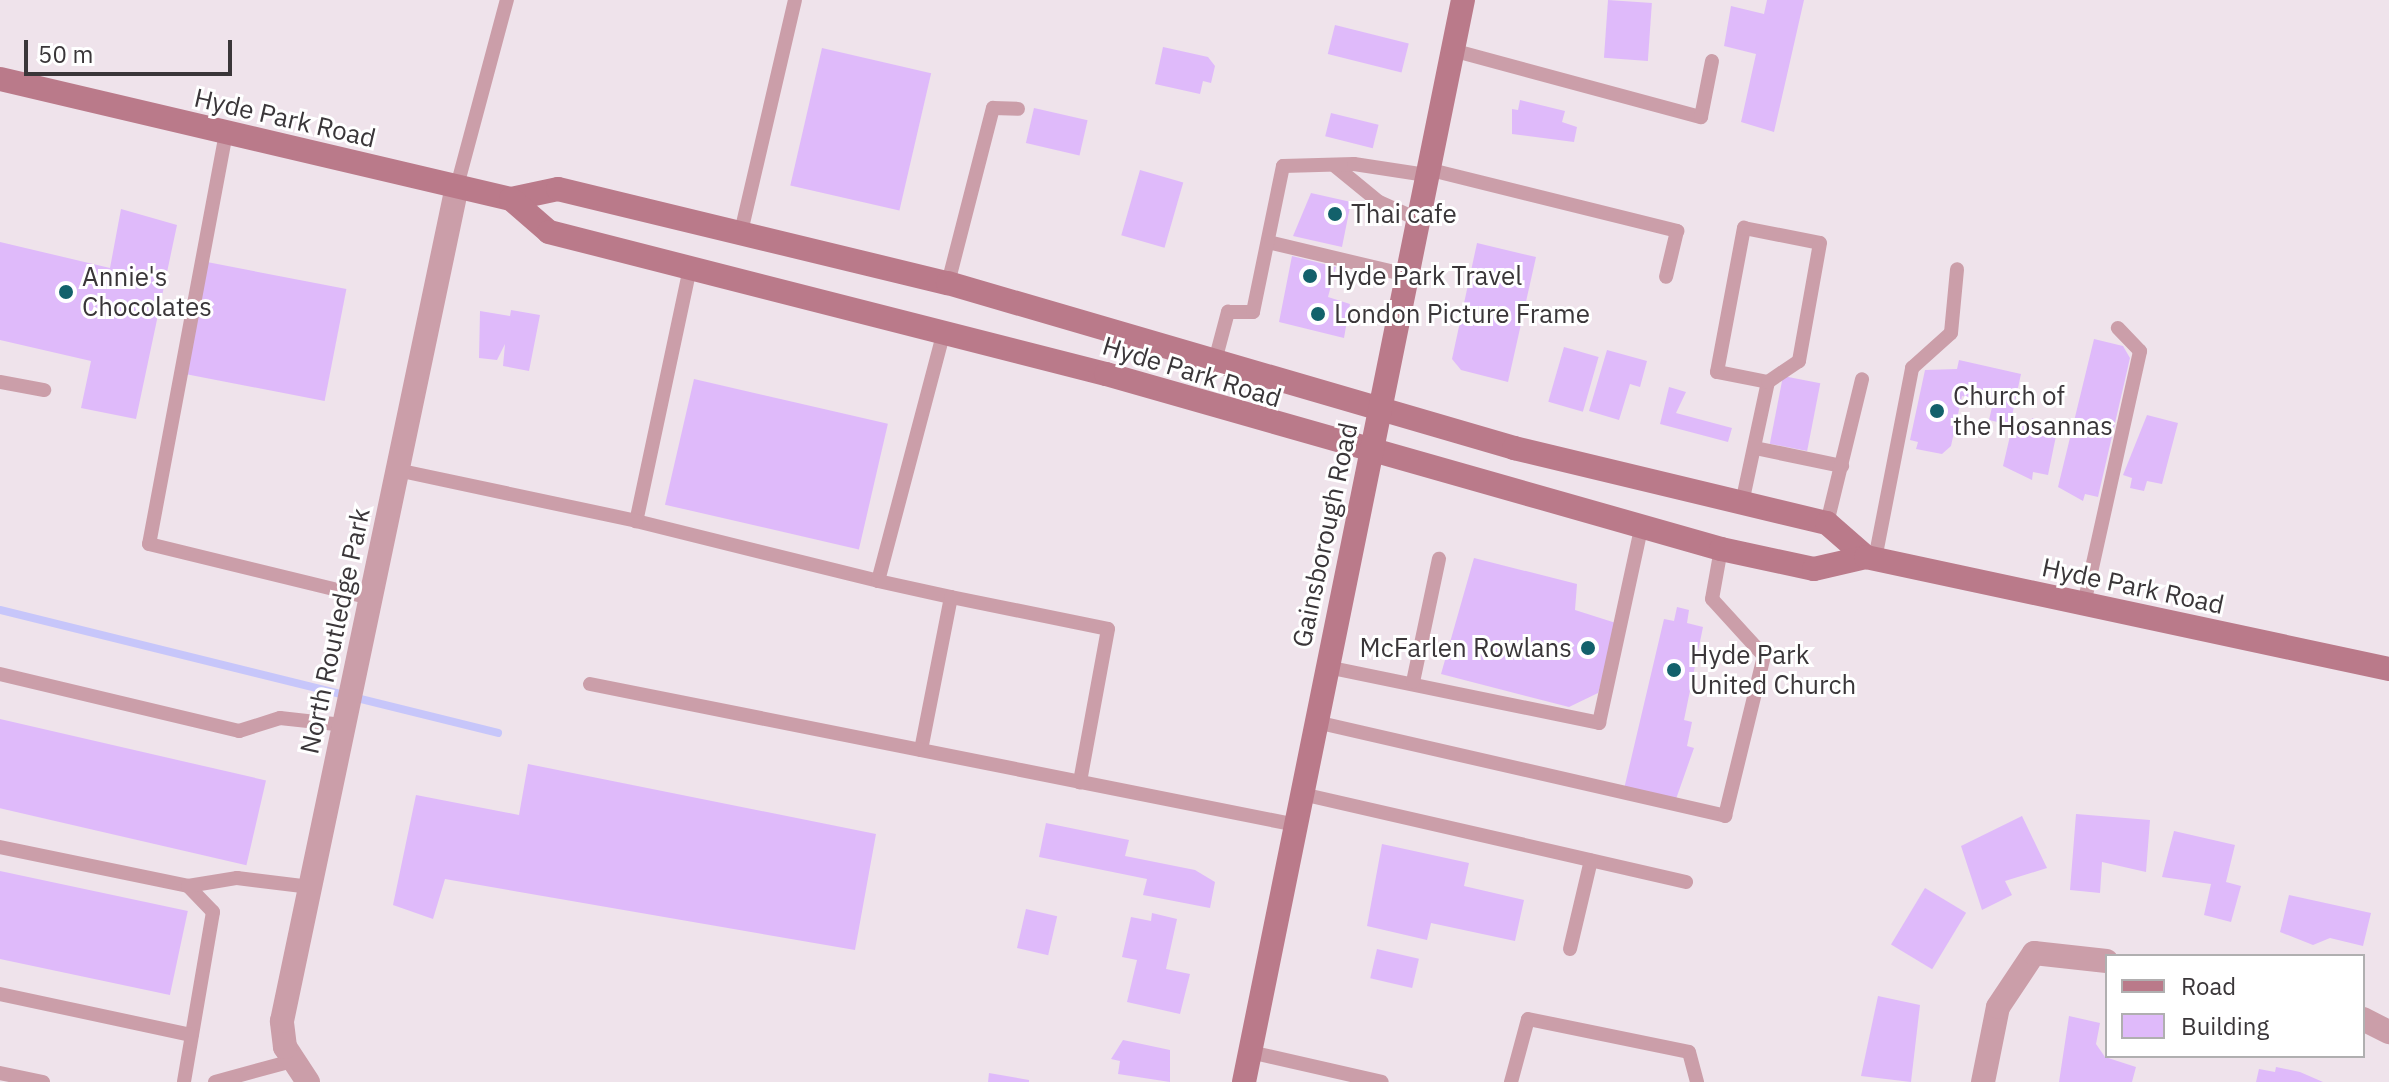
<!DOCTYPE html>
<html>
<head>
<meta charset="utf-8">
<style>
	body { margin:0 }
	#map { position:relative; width:2389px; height:1082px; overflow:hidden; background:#efe3eb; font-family:"IBM Plex Sans",sans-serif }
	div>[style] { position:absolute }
	.stream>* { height:8px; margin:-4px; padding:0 4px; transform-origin:4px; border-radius:4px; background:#c7c6fa }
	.building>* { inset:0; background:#dfbafa; transform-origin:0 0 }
	.lane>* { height:14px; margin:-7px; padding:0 7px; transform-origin:7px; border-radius:7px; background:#cb9ea9 }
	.street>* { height:24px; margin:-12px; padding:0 12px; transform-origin:12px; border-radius:12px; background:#cb9ea9 }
	.secondary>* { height:24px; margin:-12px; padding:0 12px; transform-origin:12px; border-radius:12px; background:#ba7a8a }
	.dots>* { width:22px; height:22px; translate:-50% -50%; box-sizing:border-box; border:4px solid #fff; border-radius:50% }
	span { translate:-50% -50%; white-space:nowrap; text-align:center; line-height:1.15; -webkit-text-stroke:6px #fff; paint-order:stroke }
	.street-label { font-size:26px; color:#3a3639 }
	.poi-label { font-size:26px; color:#3a3639 }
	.left { translate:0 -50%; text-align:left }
	.right { translate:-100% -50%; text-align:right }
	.legend { position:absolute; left:2105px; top:954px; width:260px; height:104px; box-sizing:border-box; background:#fff; border:2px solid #b0afb0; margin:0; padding:10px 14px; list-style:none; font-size:24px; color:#3a3639 }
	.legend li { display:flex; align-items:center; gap:16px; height:40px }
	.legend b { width:40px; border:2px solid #b0afb0 }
	.scale { position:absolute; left:24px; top:40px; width:208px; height:36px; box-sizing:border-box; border:4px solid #3a3639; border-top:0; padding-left:10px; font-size:24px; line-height:28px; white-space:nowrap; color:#3a3639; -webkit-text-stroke:6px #fff; paint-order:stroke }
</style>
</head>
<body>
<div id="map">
	<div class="stream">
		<i style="left:0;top:610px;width:513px;rotate:13.87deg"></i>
	</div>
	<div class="building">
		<i style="left:1608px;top:0;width:44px;height:58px;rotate:4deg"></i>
		<i style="clip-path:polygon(1767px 0,1804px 0,1774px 132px,1741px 122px,1756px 54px,1724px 46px,1731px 6px,1764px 14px)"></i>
		<i style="left:1335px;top:25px;width:76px;height:30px;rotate:14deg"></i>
		<i style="clip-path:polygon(1163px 47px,1208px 57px,1215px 66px,1211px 83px,1203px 81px,1200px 94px,1155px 84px)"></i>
		<i style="left:822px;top:48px;width:112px;height:141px;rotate:13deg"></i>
		<i style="clip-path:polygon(1520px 100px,1565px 111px,1562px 122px,1577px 127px,1574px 142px,1512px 134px,1512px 109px,1518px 110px)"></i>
		<i style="left:1034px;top:108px;width:55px;height:36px;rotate:13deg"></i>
		<i style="left:1331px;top:113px;width:49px;height:24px;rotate:14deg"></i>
		<i style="left:1140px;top:170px;width:45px;height:68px;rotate:16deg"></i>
		<i style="clip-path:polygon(1311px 193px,1351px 202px,1342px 247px,1293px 236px)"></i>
		<i style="clip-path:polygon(121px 209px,177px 225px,136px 419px,81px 408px,91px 361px,0 340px,0 242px,110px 268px)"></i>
		<i style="clip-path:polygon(1477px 243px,1536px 257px,1508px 382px,1461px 370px,1452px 359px)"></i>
		<i style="clip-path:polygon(1292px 256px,1336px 267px,1328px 297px,1350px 304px,1344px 338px,1279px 322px)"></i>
		<i style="left:207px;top:262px;width:142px;height:114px;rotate:11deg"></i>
		<i style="clip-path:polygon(511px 310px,540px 315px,529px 371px,503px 366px,505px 344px,497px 360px,479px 358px,480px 311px,510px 316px)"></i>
		<i style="clip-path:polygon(2094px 339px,2123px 346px,2130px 358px,2098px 497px,2085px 494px,2083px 501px,2058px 487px)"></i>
		<i style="left:1564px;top:347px;width:36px;height:57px;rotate:16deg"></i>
		<i style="clip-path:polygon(1607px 350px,1647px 361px,1640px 387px,1630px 384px,1619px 420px,1589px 411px)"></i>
		<i style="clip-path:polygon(1959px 360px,2021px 374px,2010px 425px,1989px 420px,1993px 403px,1962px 396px,1951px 446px,1942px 454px,1916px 449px,1918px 442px,1910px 440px,1925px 370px,1957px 369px)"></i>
		<i style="left:1783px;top:376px;width:38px;height:69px;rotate:11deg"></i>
		<i style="left:694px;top:379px;width:199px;height:129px;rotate:13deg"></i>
		<i style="clip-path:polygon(1669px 387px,1686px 392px,1676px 413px,1732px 428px,1728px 442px,1660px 424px)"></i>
		<i style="clip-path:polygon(2147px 415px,2178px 423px,2162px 484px,2147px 481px,2144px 491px,2130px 488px,2132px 478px,2123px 475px)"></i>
		<i style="clip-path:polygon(2032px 418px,2055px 423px,2057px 431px,2048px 475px,2033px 472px,2032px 480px,2003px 466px,2013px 423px,2030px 426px)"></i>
		<i style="clip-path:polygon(1474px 558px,1577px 584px,1575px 610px,1619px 624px,1598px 693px,1569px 707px,1441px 674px)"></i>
		<i style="clip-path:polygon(1677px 607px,1689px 610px,1687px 623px,1703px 627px,1684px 720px,1692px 722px,1687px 746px,1694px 748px,1676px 799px,1624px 789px,1664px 619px,1674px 621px)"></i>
		<i style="left:0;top:719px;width:273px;height:87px;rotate:13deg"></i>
		<i style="clip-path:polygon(528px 764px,876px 834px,855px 950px,445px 879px,433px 919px,393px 905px,416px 795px,519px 815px)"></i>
		<i style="clip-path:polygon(2076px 814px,2150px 820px,2146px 872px,2102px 862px,2100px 893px,2070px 890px)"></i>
		<i style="clip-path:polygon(2022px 816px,2047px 868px,2005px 881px,2012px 895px,1982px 910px,1961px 846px)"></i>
		<i style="clip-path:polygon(1046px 823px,1129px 840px,1125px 856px,1195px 870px,1215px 882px,1210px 908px,1143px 895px,1147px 879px,1039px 857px)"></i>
		<i style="clip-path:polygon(2174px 831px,2235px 845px,2226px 882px,2241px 886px,2231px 922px,2204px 915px,2211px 884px,2162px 877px)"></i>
		<i style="clip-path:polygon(1382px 844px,1469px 863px,1464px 886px,1524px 900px,1515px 941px,1431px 923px,1427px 940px,1367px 926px)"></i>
		<i style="left:0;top:871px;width:192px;height:86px;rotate:12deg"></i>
		<i style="left:1925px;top:888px;width:48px;height:66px;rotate:31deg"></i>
		<i style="clip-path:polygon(2289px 895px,2371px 913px,2363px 946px,2330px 938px,2313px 945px,2280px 932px)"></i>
		<i style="left:1026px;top:909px;width:32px;height:40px;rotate:13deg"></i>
		<i style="clip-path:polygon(1152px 913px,1177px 919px,1166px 969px,1190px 974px,1180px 1014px,1127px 1002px,1137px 960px,1122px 957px,1131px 917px,1151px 921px)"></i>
		<i style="left:1377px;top:949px;width:43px;height:30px;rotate:13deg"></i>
		<i style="clip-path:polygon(1878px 996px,1920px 1005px,1911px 1082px,1861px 1076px)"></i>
		<i style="clip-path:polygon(2069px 1016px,2100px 1023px,2096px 1044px,2105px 1057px,2136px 1067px,2132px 1082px,2059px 1082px)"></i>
		<i style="clip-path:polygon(1123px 1040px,1170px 1050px,1170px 1082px,1118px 1074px,1120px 1061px,1111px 1059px)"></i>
		<i style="clip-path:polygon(2276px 1067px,2300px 1072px,2323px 1082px,2256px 1082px,2259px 1069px,2275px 1072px)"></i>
		<i style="clip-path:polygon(989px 1073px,1029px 1080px,1029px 1082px,988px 1082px)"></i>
	</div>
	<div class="lane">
		<i style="left:1452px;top:50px;width:258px;rotate:15.1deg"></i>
		<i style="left:1701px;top:117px;width:57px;rotate:-78.9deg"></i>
		<i style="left:226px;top:133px;width:418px;rotate:100.6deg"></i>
		<i style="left:149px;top:544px;width:228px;rotate:13.7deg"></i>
		<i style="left:1335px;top:166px;width:57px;rotate:39.3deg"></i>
		<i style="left:1379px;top:202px;width:42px;rotate:24.1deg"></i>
		<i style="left:1427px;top:169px;width:258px;rotate:13.9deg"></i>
		<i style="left:1677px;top:231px;width:47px;rotate:103.4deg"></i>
		<i style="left:457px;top:186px;width:193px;rotate:-75deg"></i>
		<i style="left:741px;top:232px;width:238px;rotate:-76.9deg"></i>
		<i style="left:1268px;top:242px;width:142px;rotate:13.4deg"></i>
		<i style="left:690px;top:268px;width:259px;rotate:102deg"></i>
		<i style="left:636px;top:521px;width:249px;rotate:13.9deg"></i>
		<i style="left:878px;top:581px;width:258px;rotate:-75.2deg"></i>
		<i style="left:948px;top:283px;width:181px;rotate:-75.6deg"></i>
		<i style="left:993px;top:108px;width:25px;rotate:2deg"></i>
		<i style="left:1216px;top:357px;width:47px;rotate:-75.1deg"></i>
		<i style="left:1228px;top:312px;width:25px"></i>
		<i style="left:1253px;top:312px;width:149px;rotate:-78.4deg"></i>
		<i style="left:1283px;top:166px;width:71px;rotate:-1.6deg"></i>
		<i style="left:1354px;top:164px;width:73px;rotate:8.7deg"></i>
		<i style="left:0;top:382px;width:45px;rotate:10.3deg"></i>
		<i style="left:1755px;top:448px;width:89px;rotate:11.7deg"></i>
		<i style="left:397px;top:470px;width:244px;rotate:12deg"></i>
		<i style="left:1742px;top:503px;width:124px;rotate:-77.9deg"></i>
		<i style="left:1768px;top:382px;width:52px;rotate:-168.9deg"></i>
		<i style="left:1717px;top:372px;width:147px;rotate:-79.4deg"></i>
		<i style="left:1744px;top:228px;width:77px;rotate:11.2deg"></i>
		<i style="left:1820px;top:243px;width:120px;rotate:100.1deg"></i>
		<i style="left:1799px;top:361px;width:37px;rotate:146deg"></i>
		<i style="left:1827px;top:523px;width:148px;rotate:-76.3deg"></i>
		<i style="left:1875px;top:559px;width:195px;rotate:-79deg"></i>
		<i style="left:1912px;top:368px;width:52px;rotate:-41.9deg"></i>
		<i style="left:1951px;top:333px;width:64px;rotate:-84.6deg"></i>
		<i style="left:878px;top:581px;width:75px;rotate:12.4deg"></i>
		<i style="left:951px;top:597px;width:156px;rotate:101.1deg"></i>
		<i style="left:951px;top:597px;width:160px;rotate:11.5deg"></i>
		<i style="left:1108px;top:629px;width:156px;rotate:100.4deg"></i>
		<i style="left:2084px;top:604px;width:259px;rotate:-77.5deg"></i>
		<i style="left:2140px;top:351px;width:32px;rotate:-134deg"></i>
		<i style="left:1327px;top:667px;width:278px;rotate:11.6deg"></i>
		<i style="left:1599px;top:723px;width:199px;rotate:-77.8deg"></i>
		<i style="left:0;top:674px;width:246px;rotate:13.4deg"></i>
		<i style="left:239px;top:731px;width:43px;rotate:-17.6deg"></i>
		<i style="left:280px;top:718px;width:63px;rotate:6.3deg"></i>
		<i style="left:1413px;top:682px;width:126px;rotate:-78.1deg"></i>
		<i style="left:590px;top:684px;width:720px;rotate:11.29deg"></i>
		<i style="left:1316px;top:722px;width:420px;rotate:12.9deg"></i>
		<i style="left:1725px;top:816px;width:165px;rotate:-76.3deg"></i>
		<i style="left:1764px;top:656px;width:77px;rotate:-132.4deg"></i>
		<i style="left:1712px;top:599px;width:51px;rotate:-79.8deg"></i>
		<i style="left:1302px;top:794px;width:394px;rotate:12.9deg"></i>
		<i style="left:0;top:847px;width:192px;rotate:11.7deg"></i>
		<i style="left:188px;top:886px;width:36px;rotate:46deg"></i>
		<i style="left:213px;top:912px;width:172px;rotate:99.7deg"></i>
		<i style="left:188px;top:886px;width:50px;rotate:-9.3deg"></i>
		<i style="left:237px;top:878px;width:74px;rotate:7deg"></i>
		<i style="left:1570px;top:949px;width:91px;rotate:-76.7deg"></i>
		<i style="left:0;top:994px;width:196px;rotate:12.1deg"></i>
		<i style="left:1250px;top:1052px;width:135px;rotate:12.8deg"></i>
		<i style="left:0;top:1073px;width:44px;rotate:11.8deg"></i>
		<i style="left:215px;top:1082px;width:80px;rotate:-15.3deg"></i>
		<i style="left:1511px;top:1082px;width:65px;rotate:-74.9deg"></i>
		<i style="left:1528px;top:1019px;width:164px;rotate:11.6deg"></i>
		<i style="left:1689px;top:1052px;width:31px;rotate:75deg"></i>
	</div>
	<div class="street">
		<i style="left:2363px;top:1019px;width:29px;rotate:27deg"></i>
		<i style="left:308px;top:1082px;width:42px;rotate:-123.3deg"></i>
		<i style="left:285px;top:1047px;width:26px;rotate:-97deg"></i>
		<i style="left:282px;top:1021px;width:853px;rotate:-78.16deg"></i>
		<i style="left:1983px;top:1082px;width:76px;rotate:-78.7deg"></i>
		<i style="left:1998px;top:1007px;width:65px;rotate:-56.3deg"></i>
		<i style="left:2034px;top:953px;width:73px;rotate:6.3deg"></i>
	</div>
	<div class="secondary">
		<i style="left:0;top:79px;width:525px;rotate:13.22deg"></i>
		<i style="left:511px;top:199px;width:48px;rotate:-12deg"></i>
		<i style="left:558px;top:189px;width:401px;rotate:13.6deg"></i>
		<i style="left:948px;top:283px;width:590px;rotate:16.25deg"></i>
		<i style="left:1514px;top:448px;width:322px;rotate:13.5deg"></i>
		<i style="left:1827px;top:523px;width:52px;rotate:41.1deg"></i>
		<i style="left:511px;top:199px;width:50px;rotate:41deg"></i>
		<i style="left:549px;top:232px;width:575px;rotate:14.3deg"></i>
		<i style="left:1106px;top:374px;width:639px;rotate:15.88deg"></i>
		<i style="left:1721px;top:549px;width:95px;rotate:12.1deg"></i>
		<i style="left:1814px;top:569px;width:53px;rotate:-13deg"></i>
		<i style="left:1866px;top:557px;width:535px;rotate:12.09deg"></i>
		<i style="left:1244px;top:1082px;width:1104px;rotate:-78.56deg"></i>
	</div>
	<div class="dots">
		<i style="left:1335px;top:214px;background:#13616b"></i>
		<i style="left:1310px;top:276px;background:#13616b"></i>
		<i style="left:66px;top:292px;background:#13616b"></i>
		<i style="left:1318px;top:314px;background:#13616b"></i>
		<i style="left:1937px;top:411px;background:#13616b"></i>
		<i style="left:1588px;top:648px;background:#13616b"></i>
		<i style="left:1674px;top:670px;background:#13616b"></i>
	</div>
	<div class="street-label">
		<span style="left:285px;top:118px;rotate:13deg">Hyde Park Road</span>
		<span style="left:1192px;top:372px;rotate:17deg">Hyde Park Road</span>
		<span style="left:1325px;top:535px;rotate:-78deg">Gainsborough Road</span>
		<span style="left:2133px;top:586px;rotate:12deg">Hyde Park Road</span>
		<span style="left:335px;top:631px;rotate:-78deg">North Routledge Park</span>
	</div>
	<div class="poi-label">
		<span class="left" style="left:1351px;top:214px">Thai cafe</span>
		<span class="left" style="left:1326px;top:276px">Hyde Park Travel</span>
		<span class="left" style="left:82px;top:292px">Annie's<br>Chocolates</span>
		<span class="left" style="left:1334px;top:314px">London Picture Frame</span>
		<span class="left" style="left:1953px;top:411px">Church of<br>the Hosannas</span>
		<span class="right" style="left:1572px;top:648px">McFarlen Rowlans</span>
		<span class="left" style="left:1690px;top:670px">Hyde Park<br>United Church</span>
	</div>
	<ul class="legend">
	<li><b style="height:10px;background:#ba7a8a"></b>Road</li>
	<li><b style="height:22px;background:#dfbafa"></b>Building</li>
	</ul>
	<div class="scale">50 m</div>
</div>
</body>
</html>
